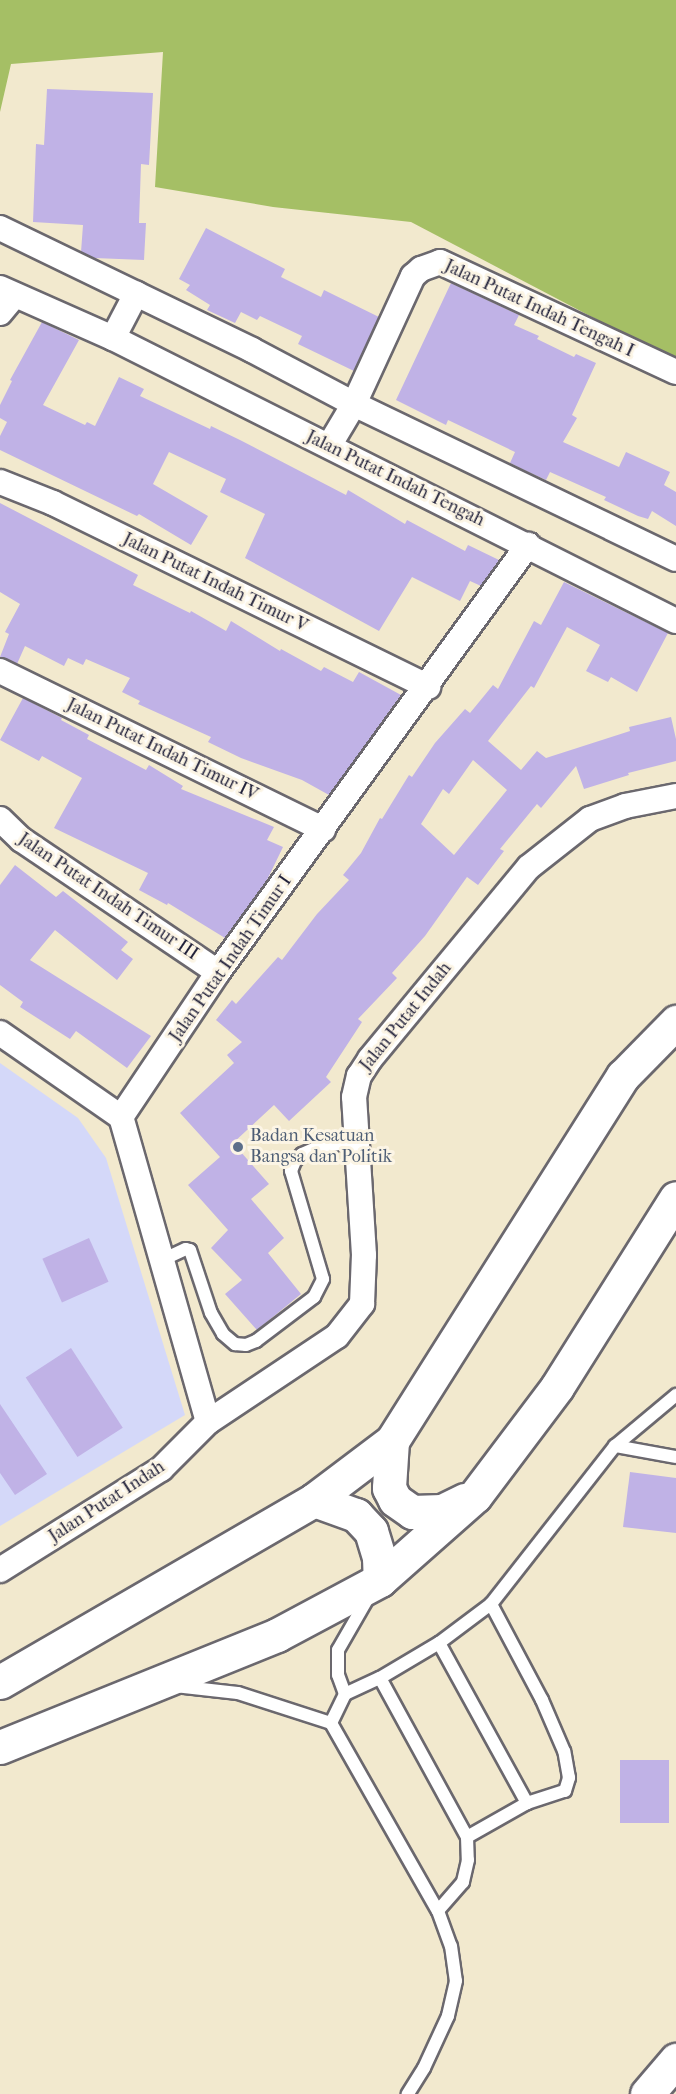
<!DOCTYPE html>
<html>
<head>
<meta charset="utf-8">
<style>
	body { margin:0 }
	#map { position:relative; width:676px; height:2094px; overflow:hidden; background:#f2e9ce; font-family:"IM FELL French Canon",serif }
	div>[style] { position:absolute }
	.built>* { inset:0; background:#d4d8f9 }
	.green>* { inset:0; background:#a5bf65 }
	.building>* { inset:0; background:#c0b2e6; transform-origin:0 0 }
	.roads { filter:drop-shadow(2px 0 #6b686e) drop-shadow(-2px 0 #6b686e) drop-shadow(0 2px #6b686e) drop-shadow(0 -2px #6b686e) }
	.lane>* { height:12px; margin:-6px; padding:0 6px; transform-origin:6px; border-radius:6px; background:#fff }
	.street>* { height:24px; margin:-12px; padding:0 12px; transform-origin:12px; border-radius:12px; background:#fff }
	.highway>* { height:33px; margin:-16.5px; padding:0 16.5px; transform-origin:16.5px; border-radius:16.5px; background:#fff }
	.dots>* { width:16px; height:16px; translate:-50% -50%; box-sizing:border-box; border:3px solid #fcf5e5; border-radius:50% }
	span { translate:-50% -50%; white-space:nowrap; text-align:center; line-height:1.15; -webkit-text-stroke:6px #fcf5e5; paint-order:stroke }
	.street-label { font-size:18px; color:#22223b }
	.service-label { font-size:18px; color:#4e5e75 }
	.left { translate:0 -50%; text-align:left }
</style>
</head>
<body>
<div id="map">
	<div class="built">
		<i style="clip-path:polygon(0 1063px,78px 1118px,106px 1158px,185px 1415px,0 1526px)"></i>
	</div>
	<div class="green">
		<i style="clip-path:polygon(0 0,676px 0,676px 361px,411px 222px,273px 207px,155px 187px,163px 52px,11px 64px,0 112px)"></i>
	</div>
	<div class="building">
		<i style="clip-path:polygon(47px 89px,153px 93px,149px 165px,141px 164px,139px 223px,146px 223px,144px 260px,94px 258px,81px 252px,83px 225px,33px 222px,36px 144px,44px 145px)"></i>
		<i style="clip-path:polygon(206px 228px,285px 269px,281px 277px,321px 297px,324px 290px,379px 317px,354px 371px,298px 344px,302px 336px,260px 316px,257px 320px,241px 312px,235px 323px,207px 310px,210px 305px,186px 290px,190px 285px,179px 279px)"></i>
		<i style="clip-path:polygon(451px 283px,519px 315px,514px 325px,539px 336px,537px 339px,574px 357px,576px 354px,596px 363px,572px 415px,577px 418px,563px 442px,619px 467px,626px 452px,670px 472px,664px 485px,676px 492px,676px 526px,652px 511px,648px 519px,638px 516px,604px 500px,606px 497px,550px 472px,546px 480px,524px 470px,510px 463px,515px 452px,448px 420px,446px 425px,396px 400px)"></i>
		<i style="clip-path:polygon(42px 322px,79px 340px,43px 405px,85px 425px,87px 422px,95px 426px,119px 377px,144px 389px,140px 396px,210px 429px,211px 426px,240px 440px,346px 495px,348px 490px,405px 524px,407px 520px,465px 551px,468px 545px,499px 560px,481px 586px,470px 581px,460px 601px,412px 577px,379px 631px,245px 558px,265px 514px,220px 492px,226px 479px,169px 452px,153px 484px,208px 516px,191px 545px,139px 514px,137px 516px,0 450px,0 436px,7px 422px,0 418px,0 405px,12px 381px,10px 380px)"></i>
		<i style="clip-path:polygon(0 503px,138px 575px,133px 585px,190px 613px,191px 611px,226px 631px,231px 621px,280px 651px,281px 649px,321px 671px,324px 667px,353px 682px,359px 672px,401px 695px,329px 795px,302px 780px,241px 758px,208px 742px,211px 737px,138px 704px,140px 701px,122px 692px,130px 678px,86px 659px,83px 665px,68px 658px,64px 666px,25px 646px,17px 664px,0 657px,9px 634px,5px 632px,20px 604px,0 592px)"></i>
		<i style="clip-path:polygon(evenodd,564px 582px,668px 633px,637px 692px,611px 677px,608px 682px,586px 671px,600px 645px,567px 627px,534px 688px,531px 686px,488px 741px,521px 770px,537px 751px,546px 758px,630px 731px,629px 727px,671px 717px,676px 739px,676px 761px,628px 773px,629px 775px,584px 789px,576px 766px,541px 808px,537px 804px,500px 849px,504px 851px,478px 885px,467px 877px,425px 936px,392px 973px,397px 978px,358px 1019px,362px 1022px,326px 1077px,331px 1082px,289px 1121px,274px 1105px,233px 1143px,269px 1184px,251px 1199px,284px 1238px,268px 1253px,301px 1294px,257px 1330px,225px 1294px,242px 1280px,211px 1248px,228px 1230px,188px 1185px,220px 1157px,180px 1113px,234px 1063px,227px 1055px,242px 1042px,216px 1020px,232px 1000px,236px 1004px,278px 957px,282px 960px,317px 914px,349px 880px,343px 875px,361px 853px,380px 818px,382px 819px,409px 775px,412px 777px,435px 743px,465px 709px,470px 713px,493px 685px,498px 689px,534px 621px,541px 625px,564px 582px,473px 760px,507px 790px,454px 855px,421px 824px,443px 789px,449px 794px,473px 760px)"></i>
		<i style="clip-path:polygon(23px 698px,62px 718px,61px 720px,89px 735px,87px 739px,146px 770px,149px 765px,183px 786px,181px 789px,274px 827px,267px 840px,283px 847px,267px 880px,225px 938px,168px 903px,167px 905px,139px 890px,148px 873px,54px 828px,82px 778px,42px 756px,39px 761px,0 740px)"></i>
		<i style="clip-path:polygon(15px 865px,56px 897px,63px 891px,128px 942px,121px 950px,133px 959px,117px 980px,55px 930px,30px 960px,151px 1036px,127px 1068px,76px 1031px,70px 1039px,20px 1007px,23px 1002px,0 985px,0 885px)"></i>
		<i style="left:89px;top:1238px;width:48px;height:51px;rotate:66deg"></i>
		<i style="left:71px;top:1348px;width:95px;height:54px;rotate:57deg"></i>
		<i style="clip-path:polygon(0 1404px,47px 1474px,15px 1495px,0 1473px)"></i>
		<i style="clip-path:polygon(630px 1472px,676px 1478px,676px 1533px,623px 1527px)"></i>
		<i style="left:620px;top:1760px;width:49px;height:63px"></i>
	</div>
	<div class="roads">
		<div class="lane">
			<i style="left:162px;top:1260px;width:26px;rotate:-25deg"></i>
			<i style="left:186px;top:1249px;width:4px;rotate:14deg"></i>
			<i style="left:190px;top:1250px;width:66px;rotate:71.6deg"></i>
			<i style="left:211px;top:1313px;width:24px;rotate:60deg"></i>
			<i style="left:223px;top:1334px;width:16px;rotate:40deg"></i>
			<i style="left:235px;top:1344px;width:11px;rotate:5deg"></i>
			<i style="left:246px;top:1345px;width:11px;rotate:-22deg"></i>
			<i style="left:256px;top:1341px;width:73px;rotate:-37.2deg"></i>
			<i style="left:314px;top:1297px;width:20px;rotate:-63deg"></i>
			<i style="left:323px;top:1279px;width:113px;rotate:-106.5deg"></i>
			<i style="left:291px;top:1171px;width:11px;rotate:-68deg"></i>
			<i style="left:295px;top:1161px;width:10px;rotate:-45deg"></i>
			<i style="left:302px;top:1154px;width:15px;rotate:-23deg"></i>
			<i style="left:316px;top:1148px;width:41px;rotate:-9.9deg"></i>
			<i style="left:615px;top:1446px;width:62px;rotate:10.2deg"></i>
			<i style="left:439px;top:1643px;width:65px;rotate:-36.9deg"></i>
			<i style="left:380px;top:1678px;width:181px;rotate:61.3deg"></i>
			<i style="left:467px;top:1837px;width:23px;rotate:88deg"></i>
			<i style="left:468px;top:1860px;width:23px;rotate:103deg"></i>
			<i style="left:463px;top:1882px;width:38px;rotate:131deg"></i>
			<i style="left:175px;top:1686px;width:63px;rotate:6.3deg"></i>
			<i style="left:238px;top:1693px;width:98px;rotate:17.9deg"></i>
			<i style="left:331px;top:1723px;width:216px;rotate:60.4deg"></i>
			<i style="left:438px;top:1911px;width:37px;rotate:70deg"></i>
			<i style="left:451px;top:1946px;width:35px;rotate:82deg"></i>
			<i style="left:456px;top:1981px;width:36px;rotate:103deg"></i>
			<i style="left:448px;top:2016px;width:57px;rotate:114.8deg"></i>
			<i style="left:424px;top:2068px;width:31px;rotate:122deg"></i>
			<i style="left:345px;top:1694px;width:38px;rotate:-25deg"></i>
			<i style="left:380px;top:1678px;width:69px;rotate:-30.7deg"></i>
			<i style="left:439px;top:1643px;width:183px;rotate:61.2deg"></i>
			<i style="left:331px;top:1723px;width:32px;rotate:-64deg"></i>
			<i style="left:345px;top:1694px;width:20px;rotate:-110deg"></i>
			<i style="left:338px;top:1675px;width:25px;rotate:-90deg"></i>
			<i style="left:338px;top:1650px;width:62px;rotate:-60.1deg"></i>
			<i style="left:467px;top:1837px;width:69px;rotate:-29.5deg"></i>
			<i style="left:527px;top:1803px;width:40px;rotate:-18deg"></i>
			<i style="left:565px;top:1791px;width:14px;rotate:-73deg"></i>
			<i style="left:569px;top:1778px;width:27px;rotate:-100deg"></i>
			<i style="left:564px;top:1751px;width:56px;rotate:-113.3deg"></i>
			<i style="left:542px;top:1700px;width:109px;rotate:-118deg"></i>
			<i style="left:491px;top:1604px;width:201px;rotate:-51.9deg"></i>
			<i style="left:615px;top:1446px;width:80px;rotate:-39.9deg"></i>
		</div>
		<div class="street">
			<i style="left:0;top:228px;width:280px;rotate:25.8deg"></i>
			<i style="left:252px;top:350px;width:115px;rotate:27.9deg"></i>
			<i style="left:354px;top:404px;width:357px;rotate:25.7deg"></i>
			<i style="left:0;top:288px;width:124px;rotate:23.9deg"></i>
			<i style="left:113px;top:338px;width:630px;rotate:26.69deg"></i>
			<i style="left:0;top:313px;width:23px;rotate:-50deg"></i>
			<i style="left:113px;top:338px;width:50px;rotate:-62.4deg"></i>
			<i style="left:329px;top:446px;width:49px;rotate:-59.2deg"></i>
			<i style="left:354px;top:404px;width:141px;rotate:-65.3deg"></i>
			<i style="left:413px;top:276px;width:11px;rotate:-41deg"></i>
			<i style="left:421px;top:269px;width:20px;rotate:-20deg"></i>
			<i style="left:440px;top:262px;width:260px;rotate:25deg"></i>
			<i style="left:0;top:482px;width:57px;rotate:21.6deg"></i>
			<i style="left:53px;top:503px;width:418px;rotate:26.1deg"></i>
			<i style="left:0;top:671px;width:360px;rotate:26.1deg"></i>
			<i style="left:0;top:819px;width:30px;rotate:44deg"></i>
			<i style="left:22px;top:840px;width:236px;rotate:34deg"></i>
			<i style="left:0;top:1033px;width:147px;rotate:34.8deg"></i>
			<i style="left:208px;top:1422px;width:317px;rotate:-105.9deg"></i>
			<i style="left:121px;top:1117px;width:174px;rotate:-56.2deg"></i>
			<i style="left:218px;top:972px;width:528px;rotate:-54.02deg"></i>
			<i style="left:0;top:1570px;width:190px;rotate:-32.1deg"></i>
			<i style="left:161px;top:1469px;width:66px;rotate:-45deg"></i>
			<i style="left:208px;top:1422px;width:155px;rotate:-33.7deg"></i>
			<i style="left:337px;top:1336px;width:41px;rotate:-52deg"></i>
			<i style="left:362px;top:1304px;width:49px;rotate:-87.7deg"></i>
			<i style="left:364px;top:1255px;width:158px;rotate:-93.6deg"></i>
			<i style="left:354px;top:1097px;width:22px;rotate:-77deg"></i>
			<i style="left:359px;top:1076px;width:20px;rotate:-57deg"></i>
			<i style="left:370px;top:1059px;width:249px;rotate:-50.4deg"></i>
			<i style="left:529px;top:867px;width:78px;rotate:-38.2deg"></i>
			<i style="left:590px;top:819px;width:37px;rotate:-20deg"></i>
			<i style="left:625px;top:806px;width:52px;rotate:-11.1deg"></i>
		</div>
		<div class="highway">
			<i style="left:392px;top:1441px;width:47px;rotate:93.7deg"></i>
			<i style="left:389px;top:1488px;width:13px;rotate:63deg"></i>
			<i style="left:395px;top:1500px;width:21px;rotate:35deg"></i>
			<i style="left:412px;top:1512px;width:30px;rotate:-2deg"></i>
			<i style="left:442px;top:1511px;width:25px;rotate:-26deg"></i>
			<i style="left:314px;top:1500px;width:45px;rotate:19.7deg"></i>
			<i style="left:356px;top:1515px;width:22px;rotate:47deg"></i>
			<i style="left:371px;top:1531px;width:27px;rotate:73deg"></i>
			<i style="left:379px;top:1557px;width:23px;rotate:88deg"></i>
			<i style="left:0;top:1682px;width:363px;rotate:-30.1deg"></i>
			<i style="left:314px;top:1500px;width:98px;rotate:-37.1deg"></i>
			<i style="left:392px;top:1441px;width:432px;rotate:-57.7deg"></i>
			<i style="left:623px;top:1076px;width:76px;rotate:-45.5deg"></i>
			<i style="left:0;top:1747px;width:299px;rotate:-22deg"></i>
			<i style="left:277px;top:1635px;width:117px;rotate:-28.1deg"></i>
			<i style="left:380px;top:1580px;width:127px;rotate:-41.5deg"></i>
			<i style="left:475px;top:1496px;width:136px;rotate:-53deg"></i>
			<i style="left:557px;top:1387px;width:223px;rotate:-57.8deg"></i>
			<i style="left:647px;top:2094px;width:45px;rotate:-49.5deg"></i>
		</div>
	</div>
	<div class="dots">
		<i style="left:238px;top:1147px;background:#5c6f8a"></i>
	</div>
	<div class="street-label">
		<span style="left:539px;top:309px;rotate:25deg">Jalan Putat Indah Tengah I</span>
		<span style="left:395px;top:479px;rotate:26deg">Jalan Putat Indah Tengah</span>
		<span style="left:215px;top:583px;rotate:26deg">Jalan Putat Indah Timur V</span>
		<span style="left:162px;top:750px;rotate:26deg">Jalan Putat Indah Timur IV</span>
		<span style="left:108px;top:897px;rotate:34deg">Jalan Putat Indah Timur III</span>
		<span style="left:231px;top:959px;rotate:-55deg">Jalan Putat Indah Timur I</span>
		<span style="left:406px;top:1017px;rotate:-51deg">Jalan Putat Indah</span>
		<span style="left:107px;top:1502px;rotate:-33deg">Jalan Putat Indah</span>
	</div>
	<div class="service-label">
		<span class="left" style="left:250px;top:1147px">Badan Kesatuan<br>Bangsa dan Politik</span>
	</div>
</div>
</body>
</html>
